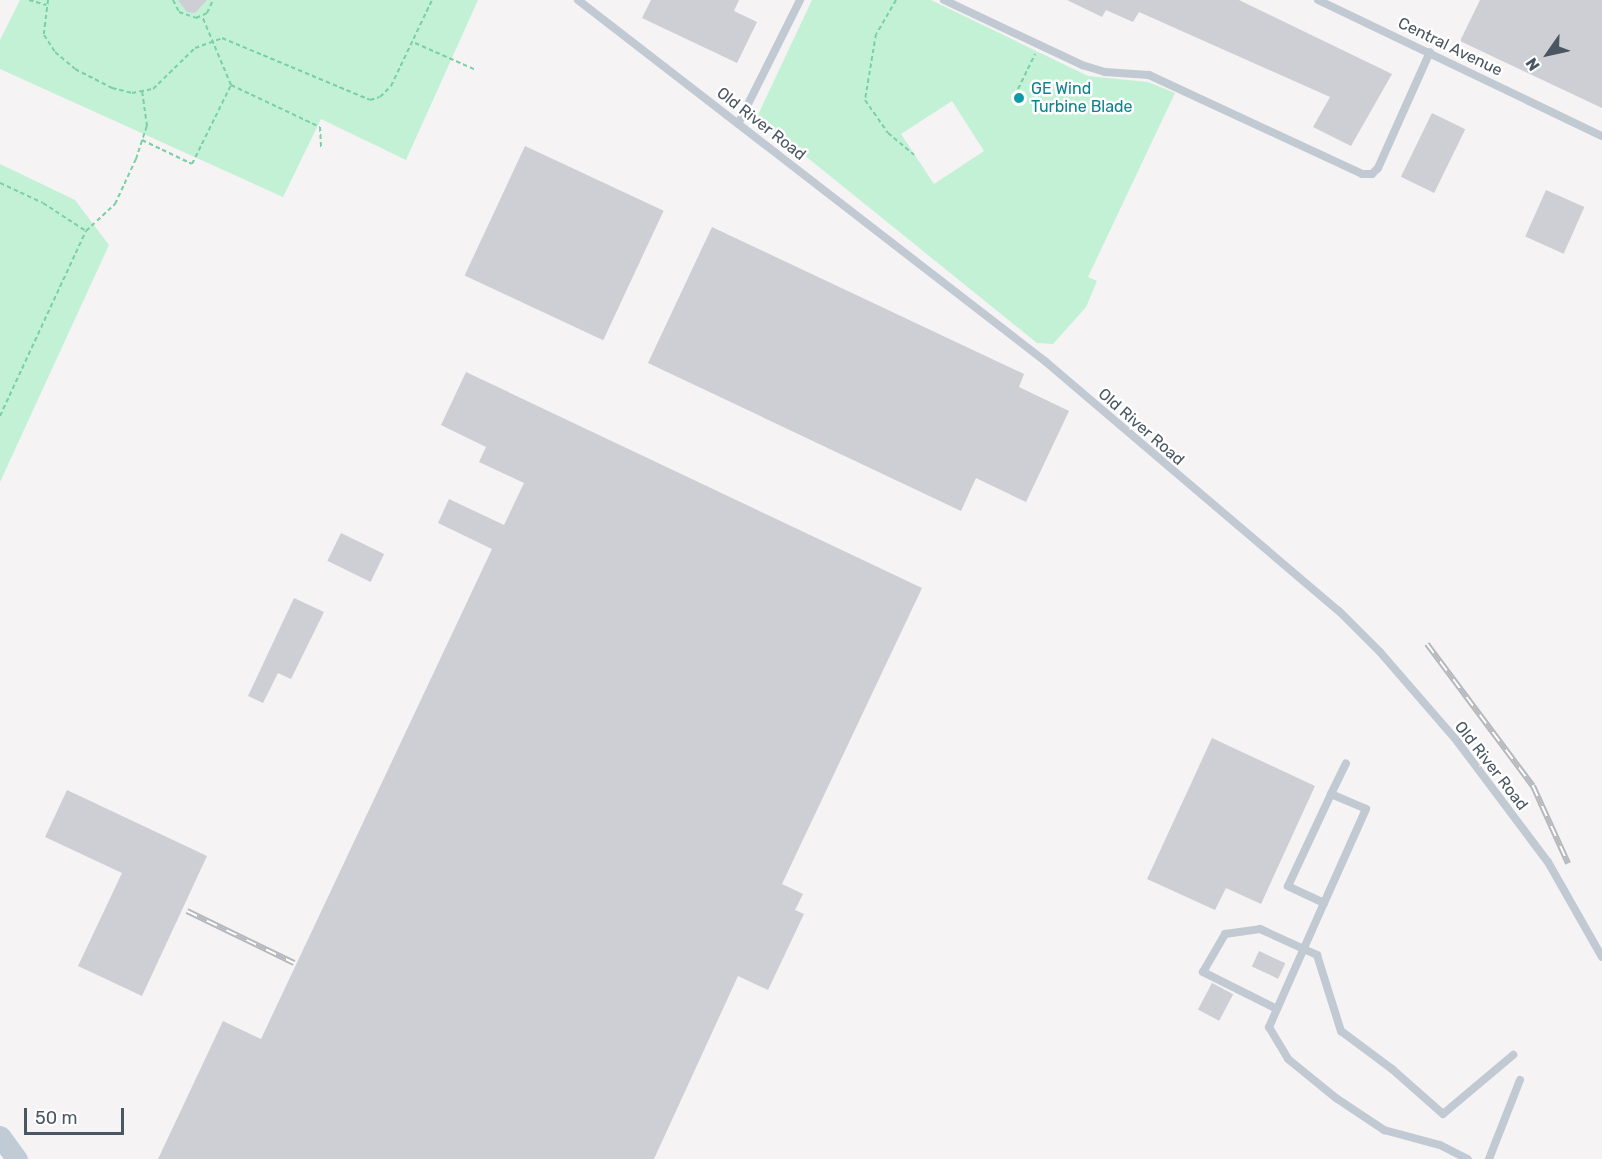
<!DOCTYPE html>
<html>
<head>
<meta charset="utf-8">
<style>
	body { margin:0 }
	#map { position:relative; width:1602px; height:1159px; overflow:hidden; background:#f5f3f3; font-family:Rubik,sans-serif }
	div>[style] { position:absolute }
	.green>* { inset:0; background:#c3f1d5 }
	.building>* { inset:0; background:#cdcfd5; transform-origin:0 0 }
	.path>* { height:2px; margin-top:-1px; transform-origin:0; background:repeating-linear-gradient(90deg,#7ad0a6 0 4.5px,transparent 0 7.5px) }
	.service>* { height:8px; margin:-4px; padding:0 4px; transform-origin:4px; border-radius:4px; background:#c1cad2 }
	.secondary>* { height:21px; margin:-10.5px; padding:0 10.5px; transform-origin:10.5px; border-radius:10.5px; background:#c1cbd6 }
	.rail>* { height:6px; margin-top:-3px; transform-origin:0; background:repeating-linear-gradient(90deg,#fff 0 11px,#b5b8bd 0 22px); box-sizing:border-box; border-block:2px solid #b5b8bd }
	.dots>* { width:16px; height:16px; translate:-50% -50%; box-sizing:border-box; border:3px solid #fff; border-radius:50% }
	span { translate:-50% -50%; white-space:nowrap; text-align:center; line-height:1.15; -webkit-text-stroke:5px #fff; paint-order:stroke }
	.street-label { font-size:16px; color:#4a5661 }
	.culture-label { font-size:16px; color:#0d838f }
	.left { translate:0 -50%; text-align:left }
	.north { position:absolute; left:1518px; top:24px; width:60px; height:60px; -webkit-text-stroke:4px #fff; paint-order:stroke; rotate:236deg; font-size:16px; font-weight:700; line-height:24px; text-align:center; color:#4a5661 }
	.north::after { content:''; display:block; margin:auto; width:21px; height:27px; background:#4a5661; clip-path:polygon(50% 0,100% 100%,50% 72%,0 100%) }
	.scale { position:absolute; left:24px; top:1108px; width:100px; height:27px; box-sizing:border-box; border:3px solid #4a5661; border-top:0; padding-left:8px; font-size:18px; line-height:21px; white-space:nowrap; color:#4a5661; -webkit-text-stroke:4px #fff; paint-order:stroke }
</style>
</head>
<body>
<div id="map">
	<div class="green">
		<i style="clip-path:polygon(20px 0,478px 0,406px 160px,321px 119px,283px 197px,0 69px,0 40px)"></i>
		<i style="clip-path:polygon(evenodd,812px 0,931px 0,1088px 76px,1148px 82px,1175px 93px,1088px 277px,1097px 281px,1086px 307px,1053px 344px,1037px 343px,757px 117px,812px 0,952px 101px,984px 151px,934px 184px,901px 134px,952px 101px)"></i>
		<i style="clip-path:polygon(0 164px,75px 200px,109px 245px,0 482px)"></i>
	</div>
	<div class="building">
		<i style="clip-path:polygon(178px 0,207px 0,195px 13px,187px 12px)"></i>
		<i style="clip-path:polygon(651px 0,739px 0,734px 11px,757px 22px,737px 63px,642px 18px)"></i>
		<i style="clip-path:polygon(1067px 0,1239px 0,1392px 74px,1351px 146px,1313px 127px,1330px 97px,1139px 12px,1133px 22px,1106px 10px,1102px 17px)"></i>
		<i style="clip-path:polygon(1480px 0,1602px 0,1602px 108px,1460px 41px)"></i>
		<i style="left:1432px;top:113px;width:37px;height:71px;rotate:26deg"></i>
		<i style="left:525px;top:146px;width:153px;height:143px;rotate:25deg"></i>
		<i style="left:1546px;top:190px;width:42px;height:51px;rotate:24deg"></i>
		<i style="clip-path:polygon(712px 227px,1024px 374px,1019px 387px,1069px 411px,1026px 502px,976px 478px,961px 511px,648px 363px)"></i>
		<i style="clip-path:polygon(466px 372px,922px 588px,782px 884px,803px 894px,795px 910px,804px 914px,768px 990px,738px 976px,654px 1159px,158px 1159px,223px 1021px,261px 1039px,492px 549px,438px 523px,449px 499px,504px 525px,524px 483px,479px 462px,486px 447px,441px 425px)"></i>
		<i style="left:341px;top:533px;width:48px;height:31px;rotate:26deg"></i>
		<i style="clip-path:polygon(294px 598px,324px 612px,291px 679px,278px 673px,263px 703px,248px 696px)"></i>
		<i style="clip-path:polygon(1212px 738px,1315px 786px,1261px 904px,1226px 888px,1215px 910px,1147px 879px)"></i>
		<i style="clip-path:polygon(67px 790px,207px 856px,142px 996px,78px 966px,122px 873px,45px 837px)"></i>
		<i style="left:1259px;top:951px;width:29px;height:17px;rotate:25deg"></i>
		<i style="left:1212px;top:983px;width:24px;height:30px;rotate:28deg"></i>
	</div>
	<div class="path">
		<i style="left:29px;top:0;width:18px;rotate:16deg"></i>
		<i style="left:48px;top:0;width:35px;rotate:97deg"></i>
		<i style="left:44px;top:35px;width:20px;rotate:57deg"></i>
		<i style="left:55px;top:52px;width:26px;rotate:40deg"></i>
		<i style="left:75px;top:69px;width:42px;rotate:27.2deg"></i>
		<i style="left:112px;top:88px;width:21px;rotate:14deg"></i>
		<i style="left:132px;top:93px;width:21px;rotate:-11deg"></i>
		<i style="left:153px;top:89px;width:59px;rotate:-44.3deg"></i>
		<i style="left:195px;top:48px;width:29px;rotate:-20deg"></i>
		<i style="left:222px;top:38px;width:160px;rotate:22.7deg"></i>
		<i style="left:370px;top:100px;width:10px;rotate:-17deg"></i>
		<i style="left:380px;top:97px;width:16px;rotate:-45deg"></i>
		<i style="left:391px;top:86px;width:95px;rotate:-64.5deg"></i>
		<i style="left:173px;top:0;width:13px;rotate:63deg"></i>
		<i style="left:179px;top:12px;width:18px;rotate:19deg"></i>
		<i style="left:196px;top:18px;width:12px;rotate:-24deg"></i>
		<i style="left:207px;top:13px;width:14px;rotate:-65deg"></i>
		<i style="left:896px;top:0;width:39px;rotate:120deg"></i>
		<i style="left:876px;top:34px;width:67px;rotate:99.5deg"></i>
		<i style="left:865px;top:100px;width:40px;rotate:55.1deg"></i>
		<i style="left:888px;top:133px;width:34px;rotate:40deg"></i>
		<i style="left:415px;top:43px;width:67px;rotate:23.9deg"></i>
		<i style="left:231px;top:85px;width:98px;rotate:25.3deg"></i>
		<i style="left:320px;top:127px;width:21px;rotate:87deg"></i>
		<i style="left:1018px;top:89px;width:39px;rotate:-64deg"></i>
		<i style="left:142px;top:140px;width:55px;rotate:25.6deg"></i>
		<i style="left:192px;top:164px;width:88px;rotate:-63.7deg"></i>
		<i style="left:231px;top:85px;width:75px;rotate:-112.8deg"></i>
		<i style="left:0;top:183px;width:47px;rotate:24.9deg"></i>
		<i style="left:43px;top:203px;width:51px;rotate:33.1deg"></i>
		<i style="left:86px;top:231px;width:40px;rotate:-43deg"></i>
		<i style="left:115px;top:204px;width:50px;rotate:-65deg"></i>
		<i style="left:136px;top:159px;width:35px;rotate:-72deg"></i>
		<i style="left:147px;top:126px;width:35px;rotate:-98deg"></i>
		<i style="left:0;top:416px;width:204px;rotate:-65.1deg"></i>
	</div>
	<div class="service">
		<i style="left:578px;top:0;width:592px;rotate:37.72deg"></i>
		<i style="left:1046px;top:362px;width:385px;rotate:40.4deg"></i>
		<i style="left:1339px;top:611px;width:58px;rotate:45deg"></i>
		<i style="left:1380px;top:652px;width:118px;rotate:49.1deg"></i>
		<i style="left:1457px;top:741px;width:151px;rotate:53.1deg"></i>
		<i style="left:1548px;top:862px;width:109px;rotate:60.4deg"></i>
		<i style="left:944px;top:0;width:153px;rotate:25.2deg"></i>
		<i style="left:1082px;top:65px;width:24px;rotate:17deg"></i>
		<i style="left:1105px;top:72px;width:44px;rotate:3.9deg"></i>
		<i style="left:1149px;top:75px;width:235px;rotate:24.9deg"></i>
		<i style="left:1362px;top:174px;width:10px"></i>
		<i style="left:1372px;top:174px;width:8px;rotate:-45deg"></i>
		<i style="left:1378px;top:168px;width:127px;rotate:-65.9deg"></i>
		<i style="left:1318px;top:0;width:315px;rotate:25.6deg"></i>
		<i style="left:738px;top:124px;width:139px;rotate:-63.4deg"></i>
		<i style="left:1331px;top:794px;width:38px;rotate:23deg"></i>
		<i style="left:1366px;top:809px;width:103px;rotate:114.1deg"></i>
		<i style="left:1324px;top:903px;width:40px;rotate:-155deg"></i>
		<i style="left:1288px;top:886px;width:102px;rotate:-64.9deg"></i>
		<i style="left:1331px;top:794px;width:34px;rotate:-64deg"></i>
		<i style="left:1324px;top:903px;width:136px;rotate:113.9deg"></i>
		<i style="left:1269px;top:1027px;width:37px;rotate:59deg"></i>
		<i style="left:1288px;top:1059px;width:62px;rotate:39.1deg"></i>
		<i style="left:1336px;top:1098px;width:58px;rotate:33.7deg"></i>
		<i style="left:1384px;top:1130px;width:58px;rotate:15deg"></i>
		<i style="left:1440px;top:1145px;width:31px;rotate:27deg"></i>
		<i style="left:1277px;top:1009px;width:83px;rotate:-153.4deg"></i>
		<i style="left:1203px;top:972px;width:44px;rotate:-59.9deg"></i>
		<i style="left:1225px;top:934px;width:35px;rotate:-8deg"></i>
		<i style="left:1260px;top:929px;width:63px;rotate:24.5deg"></i>
		<i style="left:1317px;top:955px;width:80px;rotate:72.5deg"></i>
		<i style="left:1341px;top:1031px;width:64px;rotate:36.7deg"></i>
		<i style="left:1392px;top:1069px;width:68px;rotate:41.4deg"></i>
		<i style="left:1443px;top:1114px;width:92px;rotate:-40.1deg"></i>
		<i style="left:1489px;top:1159px;width:85px;rotate:-68.6deg"></i>
	</div>
	<div class="secondary">
		<i style="left:0;top:1136px;width:29px;rotate:54deg"></i>
	</div>
	<div class="rail">
		<i style="left:1427px;top:644px;width:177px;rotate:53.3deg"></i>
		<i style="left:1533px;top:786px;width:85px;rotate:65.6deg"></i>
		<i style="left:187px;top:911px;width:119px;rotate:25.9deg"></i>
	</div>
	<div class="dots">
		<i style="left:1019px;top:98px;background:#0f9aa8"></i>
	</div>
	<div class="street-label">
		<span style="left:1450px;top:47px;rotate:26deg">Central Avenue</span>
		<span style="left:761px;top:124px;rotate:38deg">Old River Road</span>
		<span style="left:1141px;top:427px;rotate:41deg">Old River Road</span>
		<span style="left:1491px;top:766px;rotate:52deg">Old River Road</span>
	</div>
	<div class="culture-label">
		<span class="left" style="left:1031px;top:98px">GE Wind<br>Turbine Blade</span>
	</div>
	<div class="north">N</div>
	<div class="scale">50 m</div>
</div>
</body>
</html>
